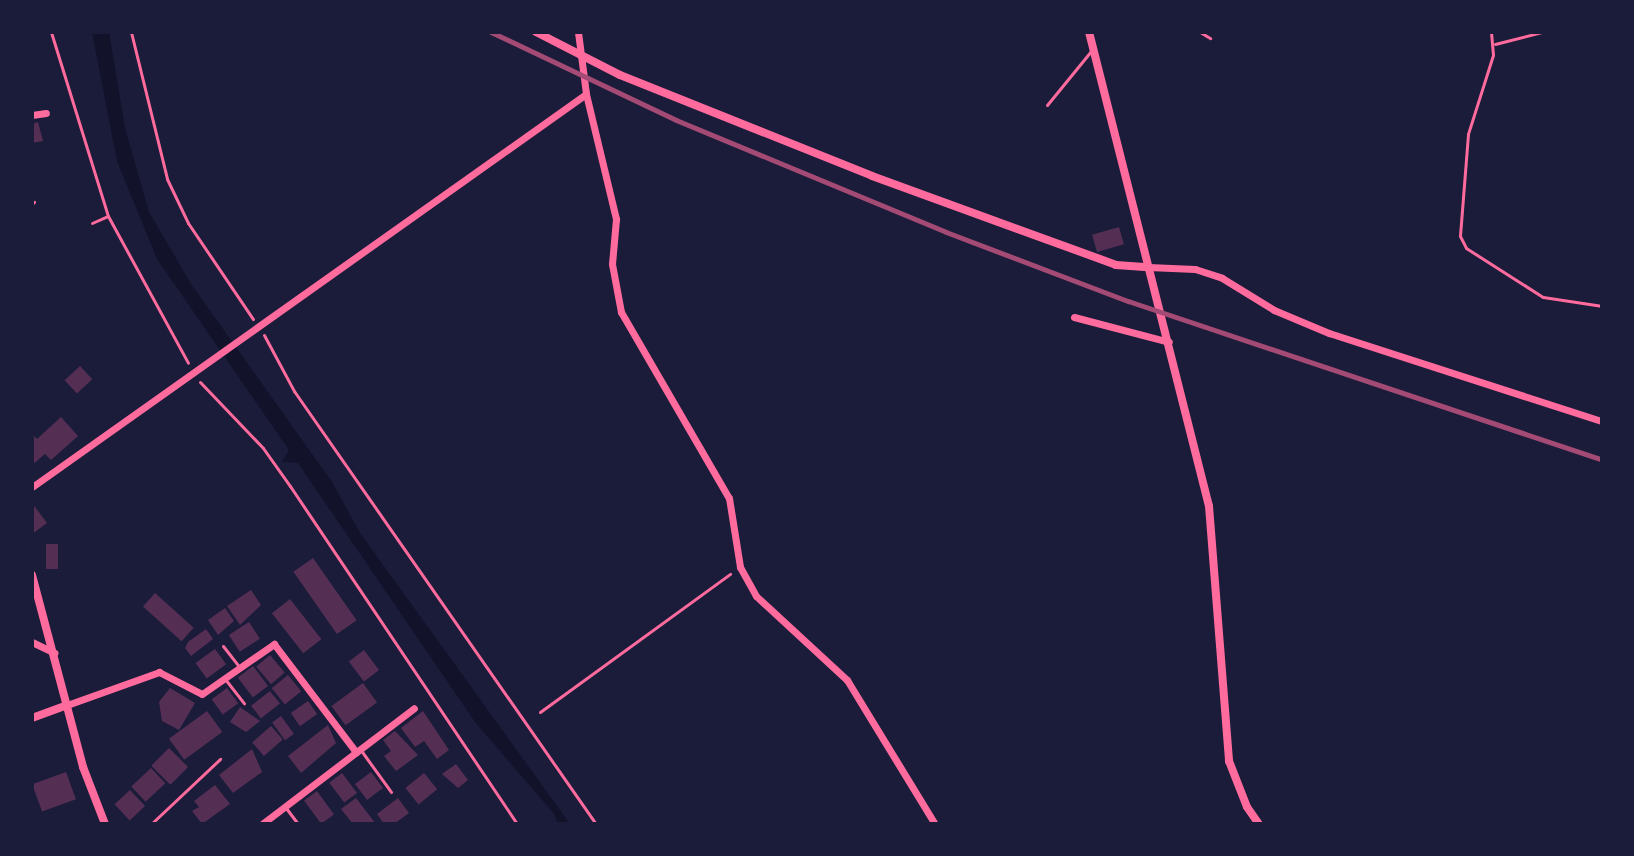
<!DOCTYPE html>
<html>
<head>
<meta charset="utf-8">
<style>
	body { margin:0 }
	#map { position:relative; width:1634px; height:856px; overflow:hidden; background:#1b1b3a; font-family:"IBM Plex Serif",serif }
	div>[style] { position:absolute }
	.water>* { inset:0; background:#12122b }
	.building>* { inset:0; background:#542f53; transform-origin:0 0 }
	.path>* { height:3px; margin:-1.5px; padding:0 1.5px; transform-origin:1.5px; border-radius:1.5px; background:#ff6b9d }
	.service>* { height:3px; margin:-1.5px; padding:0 1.5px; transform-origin:1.5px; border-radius:1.5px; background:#ff6b9d }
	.minor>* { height:7px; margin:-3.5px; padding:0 3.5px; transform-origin:3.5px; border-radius:3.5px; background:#ff6b9d }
	.tertiary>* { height:8px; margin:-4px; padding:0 4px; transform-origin:4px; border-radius:4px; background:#ff6b9d }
	.rail>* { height:5px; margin:-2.5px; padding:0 2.5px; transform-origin:2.5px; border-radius:2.5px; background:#a44b75 }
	span { translate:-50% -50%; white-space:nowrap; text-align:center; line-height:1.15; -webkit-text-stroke:6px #1b1b3a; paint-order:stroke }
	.frame { position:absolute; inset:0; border:34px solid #1b1b3a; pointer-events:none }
</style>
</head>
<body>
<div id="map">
	<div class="water">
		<i style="clip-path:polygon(92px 32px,109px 32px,125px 128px,149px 212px,191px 284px,332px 482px,360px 533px,570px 824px,557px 824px,555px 815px,475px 722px,298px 463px,282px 462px,289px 450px,157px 259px,117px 161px)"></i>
	</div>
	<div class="building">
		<i style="clip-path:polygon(38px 122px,43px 141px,32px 143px,32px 124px)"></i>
		<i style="left:1119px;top:227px;width:18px;height:28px;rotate:74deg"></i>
		<i style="left:80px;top:366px;width:18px;height:21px;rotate:47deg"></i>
		<i style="clip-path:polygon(61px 417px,78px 436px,51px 460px,45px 454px,32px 465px,32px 434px,37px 439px)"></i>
		<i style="clip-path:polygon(32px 503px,47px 523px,32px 534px)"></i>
		<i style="left:46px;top:544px;width:12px;height:25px"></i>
		<i style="left:313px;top:558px;width:76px;height:24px;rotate:55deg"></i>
		<i style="clip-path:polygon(251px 590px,261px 605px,240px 625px,227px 606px)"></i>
		<i style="left:155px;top:593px;width:52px;height:18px;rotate:42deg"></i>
		<i style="left:290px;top:599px;width:51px;height:23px;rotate:52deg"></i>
		<i style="clip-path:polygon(225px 608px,234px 621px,218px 635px,208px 620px)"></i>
		<i style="left:249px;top:622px;width:20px;height:24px;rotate:57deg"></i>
		<i style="clip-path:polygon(206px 629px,213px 639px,191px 656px,185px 648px,188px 642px)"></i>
		<i style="left:215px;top:649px;width:19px;height:24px;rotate:54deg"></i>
		<i style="left:364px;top:650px;width:25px;height:19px;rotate:53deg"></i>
		<i style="left:270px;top:655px;width:23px;height:18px;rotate:50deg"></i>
		<i style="left:253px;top:666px;width:25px;height:19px;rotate:53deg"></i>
		<i style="left:288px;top:675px;width:21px;height:21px;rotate:51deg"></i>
		<i style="left:363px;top:683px;width:24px;height:39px;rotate:54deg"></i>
		<i style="clip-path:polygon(170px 688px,195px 703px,179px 730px,162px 721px,159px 702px)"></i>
		<i style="left:227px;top:688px;width:19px;height:19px;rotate:54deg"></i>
		<i style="left:270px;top:691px;width:16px;height:24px;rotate:52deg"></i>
		<i style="left:308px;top:701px;width:16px;height:21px;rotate:55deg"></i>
		<i style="clip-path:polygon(240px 707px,260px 721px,246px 732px,230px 722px)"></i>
		<i style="left:207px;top:711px;width:26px;height:47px;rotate:54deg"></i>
		<i style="clip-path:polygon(423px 711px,449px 750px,437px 759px,424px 741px,415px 747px,401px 728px)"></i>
		<i style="left:281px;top:716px;width:22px;height:11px;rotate:54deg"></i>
		<i style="clip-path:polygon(328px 725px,336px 743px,301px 773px,288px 756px)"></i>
		<i style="left:271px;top:726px;width:18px;height:25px;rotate:49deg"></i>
		<i style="clip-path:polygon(395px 731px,418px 755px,396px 771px,384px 756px,391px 751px,383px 740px)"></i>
		<i style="left:169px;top:748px;width:27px;height:25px;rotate:45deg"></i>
		<i style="clip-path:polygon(252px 749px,262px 772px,233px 793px,219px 775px)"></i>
		<i style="clip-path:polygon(456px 764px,468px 780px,458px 788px,442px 774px)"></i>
		<i style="left:151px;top:768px;width:21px;height:27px;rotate:47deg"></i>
		<i style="left:66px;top:772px;width:29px;height:36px;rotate:70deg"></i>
		<i style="left:371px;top:772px;width:20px;height:20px;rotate:53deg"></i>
		<i style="left:342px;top:773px;width:25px;height:16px;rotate:53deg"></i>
		<i style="left:424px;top:773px;width:21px;height:24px;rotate:51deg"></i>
		<i style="clip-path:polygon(215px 785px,230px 804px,202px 824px,192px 811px,199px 807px,194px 801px)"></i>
		<i style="left:130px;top:790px;width:22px;height:21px;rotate:47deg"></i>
		<i style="left:317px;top:791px;width:29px;height:16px;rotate:54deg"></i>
		<i style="clip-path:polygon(356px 798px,376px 824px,353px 824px,341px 809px)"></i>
		<i style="clip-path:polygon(398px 798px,409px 813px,394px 824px,384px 824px,377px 814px)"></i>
	</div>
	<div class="path">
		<i style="left:51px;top:32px;width:193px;rotate:72.8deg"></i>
		<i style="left:108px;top:216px;width:167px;rotate:61.4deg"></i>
		<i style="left:131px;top:32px;width:151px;rotate:76.2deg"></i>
		<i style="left:167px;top:179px;width:49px;rotate:64.5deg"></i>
		<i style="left:188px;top:223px;width:116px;rotate:55.9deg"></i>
		<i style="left:1491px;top:32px;width:23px;rotate:85deg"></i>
		<i style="left:1493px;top:55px;width:83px;rotate:107.6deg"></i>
		<i style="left:1468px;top:134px;width:102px;rotate:94.5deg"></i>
		<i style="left:1460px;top:236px;width:13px;rotate:63deg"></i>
		<i style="left:1466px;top:248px;width:91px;rotate:32.5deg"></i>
		<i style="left:1543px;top:297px;width:60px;rotate:8.7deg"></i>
		<i style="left:1495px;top:44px;width:49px;rotate:-14.3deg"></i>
		<i style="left:92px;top:223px;width:17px;rotate:-24deg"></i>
		<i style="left:264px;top:335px;width:64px;rotate:61.8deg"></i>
		<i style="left:294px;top:391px;width:528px;rotate:55.11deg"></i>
		<i style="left:200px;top:382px;width:91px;rotate:46.3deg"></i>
		<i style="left:263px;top:448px;width:47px;rotate:54.6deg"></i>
		<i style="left:290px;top:486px;width:407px;rotate:56.1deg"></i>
		<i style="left:540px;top:712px;width:235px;rotate:-36deg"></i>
	</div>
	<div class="service">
		<i style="left:1200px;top:32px;width:12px;rotate:31deg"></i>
		<i style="left:1047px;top:105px;width:70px;rotate:-50.8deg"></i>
		<i style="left:32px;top:204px;width:3px;rotate:-45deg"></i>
		<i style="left:223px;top:646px;width:24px;rotate:52deg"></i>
		<i style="left:225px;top:679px;width:31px;rotate:52deg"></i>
		<i style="left:360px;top:749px;width:53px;rotate:54.2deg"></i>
		<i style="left:286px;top:808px;width:20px;rotate:53deg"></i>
		<i style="left:151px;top:824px;width:95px;rotate:-43.3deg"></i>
	</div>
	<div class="minor">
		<i style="left:578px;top:32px;width:63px;rotate:82.6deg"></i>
		<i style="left:586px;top:94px;width:129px;rotate:76.5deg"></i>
		<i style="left:616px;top:219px;width:45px;rotate:95.1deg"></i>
		<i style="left:612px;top:264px;width:49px;rotate:79.4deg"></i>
		<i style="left:621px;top:312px;width:215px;rotate:59.9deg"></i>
		<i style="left:729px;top:498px;width:70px;rotate:80.9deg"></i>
		<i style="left:740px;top:567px;width:33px;rotate:61deg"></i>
		<i style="left:756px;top:596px;width:124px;rotate:42.7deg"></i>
		<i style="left:847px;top:680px;width:169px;rotate:58.6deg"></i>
		<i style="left:32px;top:115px;width:14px;rotate:-8deg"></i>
		<i style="left:1148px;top:267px;width:47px;rotate:2.4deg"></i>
		<i style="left:1195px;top:269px;width:28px;rotate:18deg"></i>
		<i style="left:1222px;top:278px;width:61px;rotate:31.6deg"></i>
		<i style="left:1274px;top:310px;width:60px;rotate:22.7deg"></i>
		<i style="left:1329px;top:333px;width:287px;rotate:17.9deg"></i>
		<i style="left:1074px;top:317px;width:98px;rotate:14.7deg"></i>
		<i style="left:32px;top:487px;width:679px;rotate:-35.35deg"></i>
		<i style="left:32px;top:642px;width:25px;rotate:26deg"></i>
		<i style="left:67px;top:705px;width:98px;rotate:-19.7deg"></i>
		<i style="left:159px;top:672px;width:48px;rotate:27.1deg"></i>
		<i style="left:202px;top:694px;width:88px;rotate:-34.8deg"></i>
		<i style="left:274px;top:644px;width:136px;rotate:52.8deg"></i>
		<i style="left:262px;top:824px;width:191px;rotate:-37.3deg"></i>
	</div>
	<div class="tertiary">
		<i style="left:536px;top:32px;width:94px;rotate:27.1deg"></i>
		<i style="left:620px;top:75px;width:271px;rotate:21.8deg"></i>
		<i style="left:872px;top:176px;width:260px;rotate:20deg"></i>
		<i style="left:1116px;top:265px;width:32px;rotate:4deg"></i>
		<i style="left:1089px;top:32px;width:489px;rotate:75.8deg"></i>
		<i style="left:1209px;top:506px;width:256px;rotate:85.5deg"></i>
		<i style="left:1229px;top:761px;width:49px;rotate:68.6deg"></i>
		<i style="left:1247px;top:807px;width:21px;rotate:55deg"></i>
		<i style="left:32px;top:575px;width:199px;rotate:75.1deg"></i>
		<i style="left:83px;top:767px;width:61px;rotate:68.9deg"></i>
		<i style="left:32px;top:718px;width:37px;rotate:-20deg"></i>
	</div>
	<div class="rail">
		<i style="left:491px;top:32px;width:205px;rotate:25.4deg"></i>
		<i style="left:676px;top:120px;width:292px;rotate:22.5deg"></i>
		<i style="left:946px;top:232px;width:195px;rotate:20.8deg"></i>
		<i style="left:1128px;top:301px;width:500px;rotate:18.5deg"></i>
	</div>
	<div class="frame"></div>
</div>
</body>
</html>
